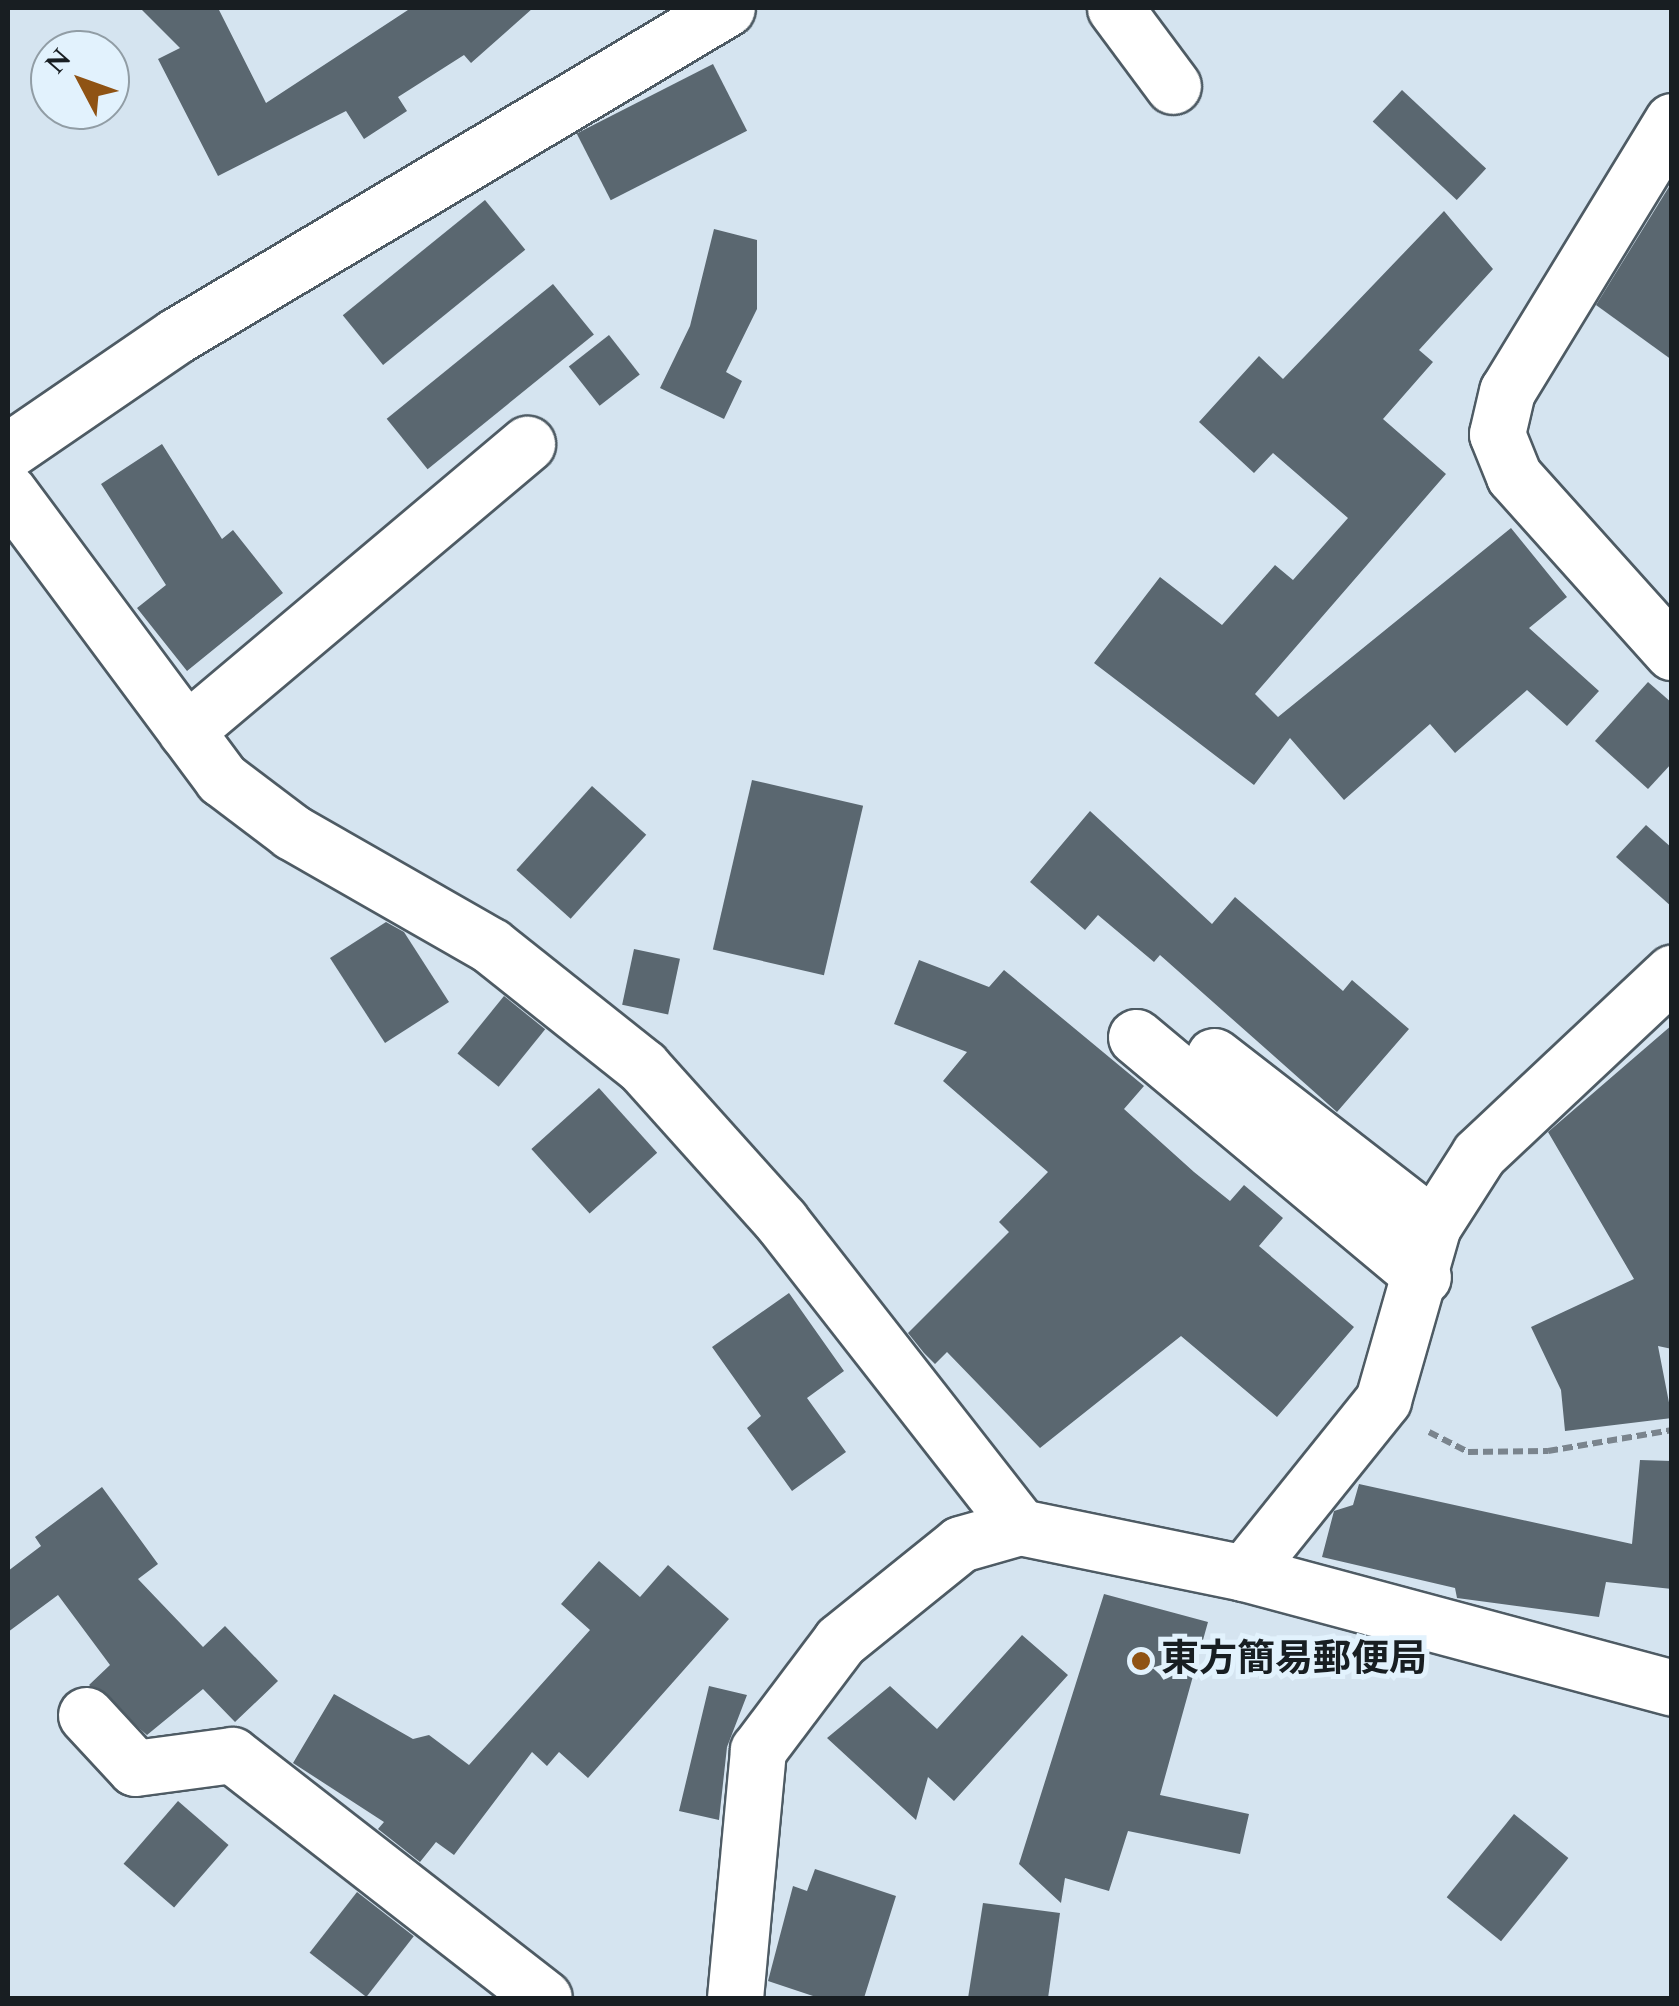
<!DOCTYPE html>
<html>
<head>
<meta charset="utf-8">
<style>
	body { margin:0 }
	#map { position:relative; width:1679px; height:2006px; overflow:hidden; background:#d5e4f0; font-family:Spectral,"Noto Sans JP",serif }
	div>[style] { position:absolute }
	.building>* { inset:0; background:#5a6770; transform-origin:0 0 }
	.path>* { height:6px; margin-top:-3px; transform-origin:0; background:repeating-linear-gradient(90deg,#7a848d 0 10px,transparent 0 15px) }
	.roads { filter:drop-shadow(2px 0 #4e5b64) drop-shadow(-2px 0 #4e5b64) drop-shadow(0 2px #4e5b64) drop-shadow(0 -2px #4e5b64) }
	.minor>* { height:55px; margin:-27.5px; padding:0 27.5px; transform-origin:27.5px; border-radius:27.5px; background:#fff }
	.dots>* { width:28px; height:28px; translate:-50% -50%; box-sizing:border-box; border:5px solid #e2f2fd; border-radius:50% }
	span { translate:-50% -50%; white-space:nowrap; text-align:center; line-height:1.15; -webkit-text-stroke:10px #e2f2fd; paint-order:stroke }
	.poi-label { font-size:38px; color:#181e22; font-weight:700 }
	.left { translate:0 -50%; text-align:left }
	.frame { position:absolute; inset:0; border:10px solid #181e22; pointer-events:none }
	.north { position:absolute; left:30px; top:30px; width:100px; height:100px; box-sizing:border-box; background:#e2f2fd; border:2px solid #919da5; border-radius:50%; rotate:311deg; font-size:28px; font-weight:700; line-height:40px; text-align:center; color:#181e22 }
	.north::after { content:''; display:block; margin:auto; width:35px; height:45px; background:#8f5314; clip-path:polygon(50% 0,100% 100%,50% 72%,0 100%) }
</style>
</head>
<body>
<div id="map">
	<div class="building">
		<i style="clip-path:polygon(140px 8px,218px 8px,266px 103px,411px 8px,533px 8px,471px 63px,464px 55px,398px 97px,407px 111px,364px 139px,346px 111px,218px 176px,158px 59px,180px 48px)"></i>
		<i style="left:713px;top:64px;width:75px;height:153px;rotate:63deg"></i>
		<i style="left:1402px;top:90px;width:115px;height:43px;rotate:43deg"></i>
		<i style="clip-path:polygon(1672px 182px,1672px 360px,1596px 305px)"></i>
		<i style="left:485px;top:200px;width:64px;height:183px;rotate:51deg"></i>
		<i style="clip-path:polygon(1444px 211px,1493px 269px,1419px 350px,1433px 362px,1383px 419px,1446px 474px,1255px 694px,1278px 717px,1511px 528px,1567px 597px,1529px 628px,1599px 691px,1567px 726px,1527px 690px,1455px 753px,1430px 724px,1344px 800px,1290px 738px,1254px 785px,1094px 663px,1160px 577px,1222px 625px,1275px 565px,1293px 580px,1348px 518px,1273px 453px,1254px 473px,1199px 422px,1259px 356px,1283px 379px)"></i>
		<i style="clip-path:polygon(714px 229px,757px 240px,757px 309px,726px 372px,742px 381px,724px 419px,660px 388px,690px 326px)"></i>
		<i style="left:553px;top:284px;width:65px;height:214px;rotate:51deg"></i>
		<i style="left:609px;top:335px;width:50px;height:51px;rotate:52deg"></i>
		<i style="clip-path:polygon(162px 444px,222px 539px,233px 530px,283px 593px,187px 671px,137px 608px,166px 585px,101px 484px)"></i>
		<i style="clip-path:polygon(1648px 682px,1672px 703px,1672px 763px,1648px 789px,1595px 741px)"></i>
		<i style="left:752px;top:780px;width:114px;height:174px;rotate:13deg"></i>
		<i style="left:592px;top:786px;width:73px;height:113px;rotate:42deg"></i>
		<i style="clip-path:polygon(1090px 811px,1212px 924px,1235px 897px,1343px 991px,1352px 980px,1409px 1029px,1337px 1112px,1160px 955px,1154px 962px,1098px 915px,1085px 930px,1030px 882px)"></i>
		<i style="clip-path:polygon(1646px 825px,1672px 848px,1672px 907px,1616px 857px)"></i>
		<i style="clip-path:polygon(386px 922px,404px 932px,449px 1002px,385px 1043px,330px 958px)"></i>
		<i style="left:634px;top:949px;width:47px;height:57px;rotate:12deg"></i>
		<i style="clip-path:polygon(919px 960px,989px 987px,1004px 970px,1144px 1086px,1124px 1109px,1194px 1172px,1230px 1201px,1244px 1185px,1283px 1218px,1259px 1246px,1354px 1327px,1277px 1417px,1181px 1336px,1040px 1448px,947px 1352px,935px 1364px,924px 1353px,908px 1333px,1009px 1232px,999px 1222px,1048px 1172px,943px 1081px,967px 1052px,894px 1024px)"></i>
		<i style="left:504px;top:996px;width:53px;height:74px;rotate:39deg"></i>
		<i style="clip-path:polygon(1672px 1025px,1672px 1349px,1658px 1346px,1672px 1418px,1565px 1431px,1561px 1390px,1531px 1327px,1634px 1279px,1548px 1132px)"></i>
		<i style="left:599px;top:1088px;width:87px;height:91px;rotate:48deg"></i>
		<i style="clip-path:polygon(789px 1293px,844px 1371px,807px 1398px,846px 1452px,792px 1491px,747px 1428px,761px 1416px,712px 1347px)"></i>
		<i style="clip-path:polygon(1640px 1460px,1672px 1461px,1672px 1589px,1606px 1582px,1599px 1617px,1457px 1598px,1455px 1588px,1322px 1557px,1334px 1511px,1353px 1505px,1359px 1484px,1632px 1544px)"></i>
		<i style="clip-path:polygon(102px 1487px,158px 1564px,138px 1579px,203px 1647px,225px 1626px,278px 1681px,235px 1722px,203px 1689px,147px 1735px,89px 1685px,110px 1665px,58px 1595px,8px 1632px,8px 1571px,41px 1546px,35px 1537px)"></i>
		<i style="clip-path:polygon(599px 1561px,640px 1597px,668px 1565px,729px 1619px,588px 1778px,559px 1752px,547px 1766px,532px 1752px,454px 1855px,436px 1842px,420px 1862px,378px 1829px,384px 1822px,293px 1763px,334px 1694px,413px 1739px,429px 1735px,469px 1765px,590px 1630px,561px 1604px)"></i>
		<i style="clip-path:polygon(1104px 1594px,1208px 1622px,1160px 1795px,1249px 1814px,1240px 1854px,1128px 1831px,1109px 1891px,1065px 1878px,1061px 1903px,1019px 1864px)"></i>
		<i style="clip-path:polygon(1022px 1635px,1068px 1675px,954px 1801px,928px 1777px,916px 1820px,827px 1738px,890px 1686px,937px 1729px)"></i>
		<i style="clip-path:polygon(709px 1686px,747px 1695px,727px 1747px,719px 1820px,679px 1811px)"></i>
		<i style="left:178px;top:1801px;width:67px;height:83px;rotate:41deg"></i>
		<i style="left:1514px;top:1814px;width:70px;height:107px;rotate:39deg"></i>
		<i style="clip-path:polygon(815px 1869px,896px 1896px,864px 1998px,819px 1998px,768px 1981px,793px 1886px,807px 1891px)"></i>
		<i style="left:357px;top:1892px;width:72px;height:77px;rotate:38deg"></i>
		<i style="clip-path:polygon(983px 1903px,1060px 1913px,1048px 1998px,968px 1998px)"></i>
	</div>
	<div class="path">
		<i style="left:1429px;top:1432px;width:44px;rotate:27.1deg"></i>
		<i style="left:1468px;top:1452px;width:80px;rotate:-0.7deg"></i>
		<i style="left:1548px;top:1451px;width:126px;rotate:-9.6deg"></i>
	</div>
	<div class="roads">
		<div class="minor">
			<i style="left:1115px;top:8px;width:97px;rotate:53.4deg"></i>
			<i style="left:1672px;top:121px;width:316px;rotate:121.4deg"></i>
			<i style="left:1507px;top:391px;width:44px;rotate:103.1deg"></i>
			<i style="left:1497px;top:434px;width:45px;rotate:68deg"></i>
			<i style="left:1514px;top:476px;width:237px;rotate:48.1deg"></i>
			<i style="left:8px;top:451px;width:204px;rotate:-34.4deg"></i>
			<i style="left:176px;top:336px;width:641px;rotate:-30.76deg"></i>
			<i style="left:8px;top:491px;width:359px;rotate:53.4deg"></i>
			<i style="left:222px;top:779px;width:88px;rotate:37.1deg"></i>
			<i style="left:292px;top:832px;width:229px;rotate:29.8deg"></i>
			<i style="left:491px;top:946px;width:194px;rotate:38.5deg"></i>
			<i style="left:643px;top:1067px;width:207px;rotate:48.1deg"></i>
			<i style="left:781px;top:1221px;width:388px;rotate:52deg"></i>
			<i style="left:186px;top:731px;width:446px;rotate:-40.1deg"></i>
			<i style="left:1136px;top:1037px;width:374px;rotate:39.9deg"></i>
			<i style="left:1214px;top:1056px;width:277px;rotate:37.8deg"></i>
			<i style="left:1244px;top:1573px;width:222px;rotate:-51.2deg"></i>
			<i style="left:1383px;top:1400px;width:181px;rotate:-74deg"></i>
			<i style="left:1433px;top:1226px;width:85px;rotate:-57.4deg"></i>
			<i style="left:1479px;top:1154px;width:265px;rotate:-43.2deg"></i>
			<i style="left:86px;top:1715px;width:72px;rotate:47.2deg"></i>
			<i style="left:135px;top:1768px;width:98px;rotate:-7.6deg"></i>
			<i style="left:232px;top:1755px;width:395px;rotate:37.9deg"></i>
			<i style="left:735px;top:1998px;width:249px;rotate:-84.7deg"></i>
			<i style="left:758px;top:1750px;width:136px;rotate:-53deg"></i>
			<i style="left:840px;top:1641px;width:154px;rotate:-38.9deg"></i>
			<i style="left:960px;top:1544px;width:62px;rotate:-15.8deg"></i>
			<i style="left:1020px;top:1527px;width:229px;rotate:11.6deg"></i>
			<i style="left:1244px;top:1573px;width:443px;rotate:15deg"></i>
		</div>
	</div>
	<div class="dots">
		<i style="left:1141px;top:1661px;background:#8f5314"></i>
	</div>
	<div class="poi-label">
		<span class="left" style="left:1161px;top:1661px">東方簡易郵便局</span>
	</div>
	<div class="frame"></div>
	<div class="north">N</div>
</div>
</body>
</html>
